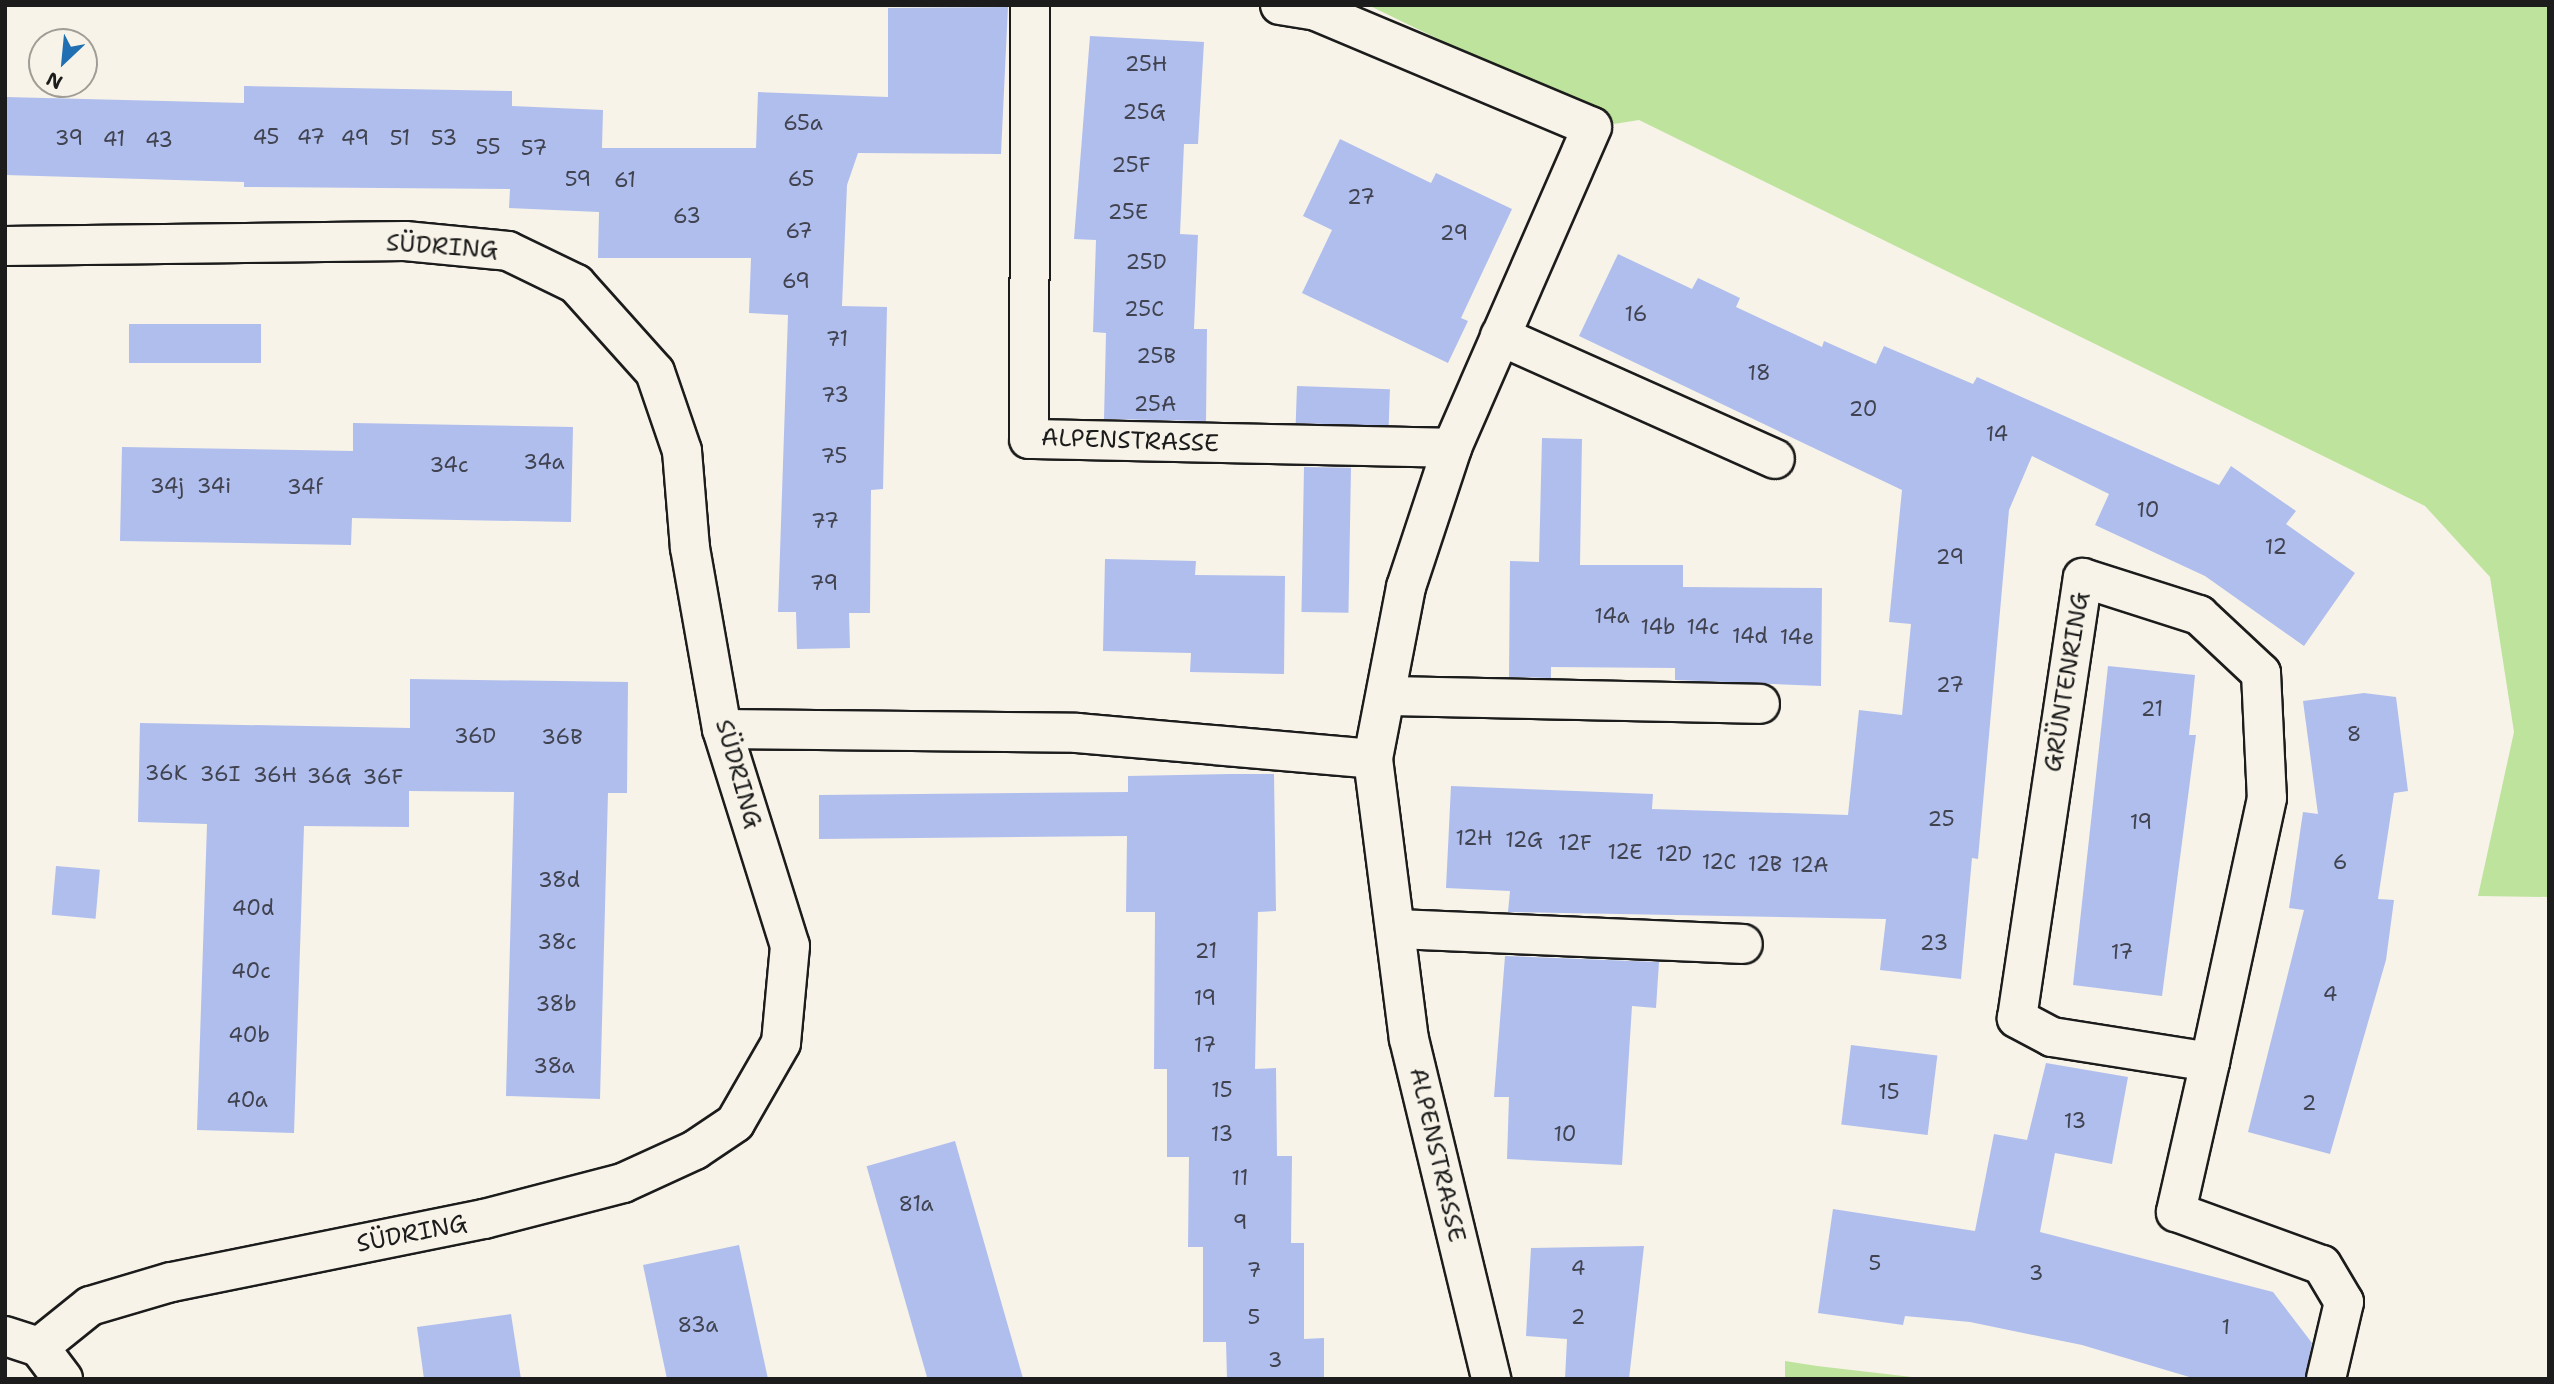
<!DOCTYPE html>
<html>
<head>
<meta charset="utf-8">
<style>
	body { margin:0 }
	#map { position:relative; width:2554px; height:1384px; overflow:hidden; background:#f7f3e8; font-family:"Shantell Sans",sans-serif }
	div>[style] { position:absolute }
	.green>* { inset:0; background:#bee39d }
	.building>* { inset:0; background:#b0beee; transform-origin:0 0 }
	.roads { filter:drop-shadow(2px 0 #1c1c1c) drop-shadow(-2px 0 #1c1c1c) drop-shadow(0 2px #1c1c1c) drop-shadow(0 -2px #1c1c1c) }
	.minor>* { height:38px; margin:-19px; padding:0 19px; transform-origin:19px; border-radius:19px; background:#f7f3e8 }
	span { translate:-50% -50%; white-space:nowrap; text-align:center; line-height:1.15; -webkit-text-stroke:7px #f7f3e8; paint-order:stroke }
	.number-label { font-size:21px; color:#414450 }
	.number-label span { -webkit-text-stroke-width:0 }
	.street-label { font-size:24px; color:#1c1c1c }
	.frame { position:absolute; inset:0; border:7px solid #1c1c1c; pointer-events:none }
	.north { position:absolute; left:28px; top:28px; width:70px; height:70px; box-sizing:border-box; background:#f7f3e8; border:2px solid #9f9d96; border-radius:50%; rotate:206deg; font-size:19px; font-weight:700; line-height:28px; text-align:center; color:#1c1c1c }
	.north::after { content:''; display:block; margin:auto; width:24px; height:32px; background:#1f6fb2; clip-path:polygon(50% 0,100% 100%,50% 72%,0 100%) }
</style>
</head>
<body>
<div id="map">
	<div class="green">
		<i style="clip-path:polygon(1368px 5px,2549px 5px,2549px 897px,2478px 896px,2514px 732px,2490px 577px,2425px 506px,1639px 120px,1614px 124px)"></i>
		<i style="clip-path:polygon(1785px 1361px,1817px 1366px,1929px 1379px,1785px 1379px)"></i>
	</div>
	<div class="building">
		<i style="clip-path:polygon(1008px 7px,1001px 154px,858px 153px,847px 185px,842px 306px,887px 307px,883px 489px,871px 490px,870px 613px,849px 613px,850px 648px,797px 649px,796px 612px,778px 612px,788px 315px,749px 313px,751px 258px,598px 258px,599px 212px,509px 208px,510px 189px,244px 187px,244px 182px,5px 175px,5px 97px,244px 103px,244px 86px,512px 91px,512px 106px,603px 110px,602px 148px,756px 148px,758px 92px,888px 97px,888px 8px)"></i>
		<i style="clip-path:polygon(1090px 36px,1204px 42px,1198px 144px,1184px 144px,1180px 234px,1198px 235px,1194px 329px,1207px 329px,1206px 421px,1104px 419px,1106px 333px,1093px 332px,1096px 240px,1074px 239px)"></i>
		<i style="clip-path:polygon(1340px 139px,1431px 183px,1436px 173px,1512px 209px,1461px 318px,1468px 321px,1448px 363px,1302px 293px,1332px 230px,1303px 216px)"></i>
		<i style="clip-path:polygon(1618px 254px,1692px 289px,1698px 278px,1740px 298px,1736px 307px,1822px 347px,1824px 341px,1876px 364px,1884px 346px,1973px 384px,1977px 377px,2219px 485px,2231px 466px,2296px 511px,2286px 524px,2355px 573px,2304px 646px,2205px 576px,2095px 525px,2109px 494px,2032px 456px,2009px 510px,1978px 859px,1972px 858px,1961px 979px,1880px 970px,1886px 919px,1508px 912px,1510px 891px,1446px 888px,1451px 786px,1653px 794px,1652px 809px,1848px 815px,1859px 710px,1902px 715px,1911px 624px,1889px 622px,1902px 490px,1579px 336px)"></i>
		<i style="left:129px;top:324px;width:132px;height:39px"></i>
		<i style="left:1297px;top:386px;width:93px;height:37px;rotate:2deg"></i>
		<i style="clip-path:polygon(353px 423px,573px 427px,571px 522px,352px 518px,351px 545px,120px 541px,122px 447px,353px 451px)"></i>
		<i style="clip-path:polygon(1542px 438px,1582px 439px,1580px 565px,1683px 565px,1683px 587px,1822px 588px,1821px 686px,1675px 680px,1675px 668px,1551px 667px,1551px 678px,1509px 677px,1510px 561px,1539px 562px)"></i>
		<i style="left:1304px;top:467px;width:47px;height:145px;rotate:1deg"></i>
		<i style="clip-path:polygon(1105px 559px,1196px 561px,1195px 575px,1285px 576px,1284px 674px,1190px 672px,1191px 653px,1103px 651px)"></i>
		<i style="clip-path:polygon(2108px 666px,2195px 675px,2189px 735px,2196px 735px,2162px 996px,2073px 985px)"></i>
		<i style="clip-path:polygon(410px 679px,628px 682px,627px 793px,608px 793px,600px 1099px,506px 1096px,514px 792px,409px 791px,409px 827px,304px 826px,294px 1133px,197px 1130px,207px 824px,138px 822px,140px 723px,410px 728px)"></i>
		<i style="clip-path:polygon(2364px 693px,2396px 697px,2408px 791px,2394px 793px,2378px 899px,2394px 900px,2386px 960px,2330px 1154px,2248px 1132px,2304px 910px,2289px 908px,2303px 812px,2318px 814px,2303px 701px)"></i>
		<i style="clip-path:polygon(1230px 774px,1274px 774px,1276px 911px,1258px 912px,1255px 1069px,1276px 1068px,1277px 1156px,1292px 1156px,1291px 1243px,1304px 1243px,1304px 1339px,1324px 1338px,1324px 1379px,1227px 1379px,1226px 1342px,1203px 1342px,1203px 1247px,1188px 1247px,1189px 1157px,1167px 1157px,1167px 1069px,1154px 1069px,1155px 912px,1126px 912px,1127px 836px,819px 839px,819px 795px,1128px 792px,1128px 776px)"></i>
		<i style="left:56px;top:866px;width:44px;height:49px;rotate:5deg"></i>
		<i style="clip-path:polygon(1505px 956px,1659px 962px,1656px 1008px,1632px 1006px,1622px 1165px,1507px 1159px,1509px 1097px,1494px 1097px)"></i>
		<i style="left:1851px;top:1045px;width:87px;height:80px;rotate:7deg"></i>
		<i style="clip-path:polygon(2046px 1063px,2128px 1077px,2112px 1164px,2055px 1153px,2040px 1232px,2273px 1292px,2312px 1343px,2305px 1379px,2196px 1379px,2082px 1345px,1970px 1322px,1905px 1316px,1903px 1325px,1818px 1313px,1833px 1209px,1975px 1231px,1994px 1134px,2027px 1140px)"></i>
		<i style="left:955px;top:1141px;width:248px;height:92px;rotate:74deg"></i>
		<i style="clip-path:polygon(739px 1245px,768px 1379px,667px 1379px,643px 1265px)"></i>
		<i style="clip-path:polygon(1644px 1246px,1629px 1379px,1565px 1379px,1567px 1339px,1526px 1336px,1531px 1248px)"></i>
		<i style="clip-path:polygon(511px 1314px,521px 1379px,424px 1379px,417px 1327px)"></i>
	</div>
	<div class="roads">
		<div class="minor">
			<i style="left:1030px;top:5px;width:434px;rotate:90.1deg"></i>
			<i style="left:1029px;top:439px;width:423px;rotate:1.2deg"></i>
			<i style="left:1280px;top:5px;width:36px;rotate:9deg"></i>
			<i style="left:1316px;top:11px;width:299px;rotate:22.8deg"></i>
			<i style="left:1592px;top:127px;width:350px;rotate:113.6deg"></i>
			<i style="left:1452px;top:448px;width:146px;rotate:108.3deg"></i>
			<i style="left:1406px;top:587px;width:175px;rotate:100.9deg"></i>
			<i style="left:1373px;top:759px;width:282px;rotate:82.7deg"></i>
			<i style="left:1409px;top:1039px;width:350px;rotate:76.4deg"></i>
			<i style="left:5px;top:246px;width:400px;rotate:-0.7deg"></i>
			<i style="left:405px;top:241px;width:103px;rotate:5.5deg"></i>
			<i style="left:508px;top:251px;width:76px;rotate:25.9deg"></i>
			<i style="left:576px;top:284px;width:118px;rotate:48.1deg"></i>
			<i style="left:655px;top:372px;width:83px;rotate:71.1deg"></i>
			<i style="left:682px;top:451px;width:97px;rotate:85.3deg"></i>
			<i style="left:690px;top:548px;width:184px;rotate:80deg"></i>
			<i style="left:722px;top:729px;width:227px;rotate:72.6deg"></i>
			<i style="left:790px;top:946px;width:97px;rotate:95.3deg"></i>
			<i style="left:781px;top:1043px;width:92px;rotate:119.9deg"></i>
			<i style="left:735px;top:1123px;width:48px;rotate:146deg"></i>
			<i style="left:695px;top:1150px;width:79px;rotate:155.4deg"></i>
			<i style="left:623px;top:1183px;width:144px;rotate:165.5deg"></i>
			<i style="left:484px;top:1219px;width:319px;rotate:168.6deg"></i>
			<i style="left:171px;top:1282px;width:84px;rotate:163.5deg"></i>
			<i style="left:90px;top:1306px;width:65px;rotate:141.2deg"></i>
			<i style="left:39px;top:1347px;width:40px;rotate:53deg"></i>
			<i style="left:1500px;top:336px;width:301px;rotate:24.1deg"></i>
			<i style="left:1386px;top:696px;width:374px;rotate:1.2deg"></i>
			<i style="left:722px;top:729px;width:355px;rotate:0.6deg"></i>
			<i style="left:1077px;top:733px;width:297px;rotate:5deg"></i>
			<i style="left:1399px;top:929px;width:344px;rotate:2.5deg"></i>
			<i style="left:2210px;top:1062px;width:160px;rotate:-171deg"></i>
			<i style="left:2052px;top:1037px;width:40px;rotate:-152deg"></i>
			<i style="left:2017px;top:1018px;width:445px;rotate:-81.5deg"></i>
			<i style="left:2083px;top:578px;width:122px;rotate:17.7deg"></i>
			<i style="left:2199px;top:615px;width:85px;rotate:43.1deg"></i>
			<i style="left:2261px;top:673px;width:125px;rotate:87.3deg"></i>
			<i style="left:2267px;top:798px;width:270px;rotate:102.2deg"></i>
			<i style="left:2210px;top:1062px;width:154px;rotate:102.8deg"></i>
			<i style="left:2176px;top:1212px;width:155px;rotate:20deg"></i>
			<i style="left:2322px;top:1265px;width:43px;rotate:59.3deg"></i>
			<i style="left:2344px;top:1302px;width:79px;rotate:103.2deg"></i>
			<i style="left:5px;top:1336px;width:36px;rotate:18deg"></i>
		</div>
	</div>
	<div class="number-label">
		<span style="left:1146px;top:64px">25H</span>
		<span style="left:1144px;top:112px">25G</span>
		<span style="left:803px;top:123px">65a</span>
		<span style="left:266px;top:137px">45</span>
		<span style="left:311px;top:137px">47</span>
		<span style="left:69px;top:138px">39</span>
		<span style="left:355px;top:138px">49</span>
		<span style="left:400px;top:138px">51</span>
		<span style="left:444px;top:138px">53</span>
		<span style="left:114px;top:139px">41</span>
		<span style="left:159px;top:140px">43</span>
		<span style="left:488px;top:147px">55</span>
		<span style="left:534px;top:148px">57</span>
		<span style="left:1131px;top:165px">25F</span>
		<span style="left:578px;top:179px">59</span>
		<span style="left:801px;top:179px">65</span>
		<span style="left:625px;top:180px">61</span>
		<span style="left:1361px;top:197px">27</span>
		<span style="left:1128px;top:212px">25E</span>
		<span style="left:687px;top:216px">63</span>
		<span style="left:799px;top:231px">67</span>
		<span style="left:1454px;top:233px">29</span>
		<span style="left:1146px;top:262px">25D</span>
		<span style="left:796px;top:281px">69</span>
		<span style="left:1144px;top:309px">25C</span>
		<span style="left:1636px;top:314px">16</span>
		<span style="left:837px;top:339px">71</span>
		<span style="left:1156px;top:356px">25B</span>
		<span style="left:1759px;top:373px">18</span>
		<span style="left:835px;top:395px">73</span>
		<span style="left:1155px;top:404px">25A</span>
		<span style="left:1863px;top:409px">20</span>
		<span style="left:1997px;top:434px">14</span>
		<span style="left:834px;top:456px">75</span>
		<span style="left:544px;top:462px">34a</span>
		<span style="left:449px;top:465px">34c</span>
		<span style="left:167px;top:486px">34j</span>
		<span style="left:214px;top:486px">34i</span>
		<span style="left:305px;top:487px">34f</span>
		<span style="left:2148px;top:510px">10</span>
		<span style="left:825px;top:521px">77</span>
		<span style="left:2276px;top:547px">12</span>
		<span style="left:1950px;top:557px">29</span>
		<span style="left:824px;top:583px">79</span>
		<span style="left:1612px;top:616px">14a</span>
		<span style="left:1658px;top:627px">14b</span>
		<span style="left:1703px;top:627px">14c</span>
		<span style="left:1750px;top:636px">14d</span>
		<span style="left:1797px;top:637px">14e</span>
		<span style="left:1950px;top:685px">27</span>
		<span style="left:2152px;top:709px">21</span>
		<span style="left:2354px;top:734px">8</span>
		<span style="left:475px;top:736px">36D</span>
		<span style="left:562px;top:737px">36B</span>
		<span style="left:166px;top:773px">36K</span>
		<span style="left:220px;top:774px">36I</span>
		<span style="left:275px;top:775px">36H</span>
		<span style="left:329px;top:776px">36G</span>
		<span style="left:383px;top:777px">36F</span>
		<span style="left:1941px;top:819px">25</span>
		<span style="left:2141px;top:822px">19</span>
		<span style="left:1474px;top:838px">12H</span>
		<span style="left:1524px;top:840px">12G</span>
		<span style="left:1575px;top:843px">12F</span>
		<span style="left:1625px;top:852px">12E</span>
		<span style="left:1674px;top:854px">12D</span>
		<span style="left:1719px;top:862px">12C</span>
		<span style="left:2340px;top:862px">6</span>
		<span style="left:1765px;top:864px">12B</span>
		<span style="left:1810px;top:865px">12A</span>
		<span style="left:559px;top:880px">38d</span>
		<span style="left:253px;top:908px">40d</span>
		<span style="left:557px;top:942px">38c</span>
		<span style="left:1934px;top:943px">23</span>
		<span style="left:1206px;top:951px">21</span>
		<span style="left:2122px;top:952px">17</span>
		<span style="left:251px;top:971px">40c</span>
		<span style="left:2330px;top:994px">4</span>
		<span style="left:1205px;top:998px">19</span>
		<span style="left:556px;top:1004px">38b</span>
		<span style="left:249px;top:1035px">40b</span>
		<span style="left:1205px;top:1045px">17</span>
		<span style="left:554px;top:1066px">38a</span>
		<span style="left:1222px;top:1090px">15</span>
		<span style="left:1889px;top:1092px">15</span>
		<span style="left:247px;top:1100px">40a</span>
		<span style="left:2309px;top:1103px">2</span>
		<span style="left:2075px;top:1121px">13</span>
		<span style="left:1222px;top:1134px">13</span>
		<span style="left:1565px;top:1134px">10</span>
		<span style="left:1240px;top:1178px">11</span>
		<span style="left:916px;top:1204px">81a</span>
		<span style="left:1240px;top:1222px">9</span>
		<span style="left:1875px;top:1263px">5</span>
		<span style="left:1578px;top:1268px">4</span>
		<span style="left:1254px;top:1270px">7</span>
		<span style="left:2036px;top:1273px">3</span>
		<span style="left:1254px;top:1317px">5</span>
		<span style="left:1578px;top:1317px">2</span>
		<span style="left:698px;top:1325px">83a</span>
		<span style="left:2226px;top:1327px">1</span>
		<span style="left:1275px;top:1360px">3</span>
	</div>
	<div class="street-label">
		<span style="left:442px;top:247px;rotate:4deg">SÜDRING</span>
		<span style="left:1130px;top:441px;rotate:2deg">ALPENSTRASSE</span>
		<span style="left:2067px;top:682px;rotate:-81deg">GRÜNTENRING</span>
		<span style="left:738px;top:774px;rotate:74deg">SÜDRING</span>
		<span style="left:1437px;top:1155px;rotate:77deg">ALPENSTRASSE</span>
		<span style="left:412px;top:1234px;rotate:-11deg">SÜDRING</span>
	</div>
	<div class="frame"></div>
	<div class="north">N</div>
</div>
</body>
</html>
